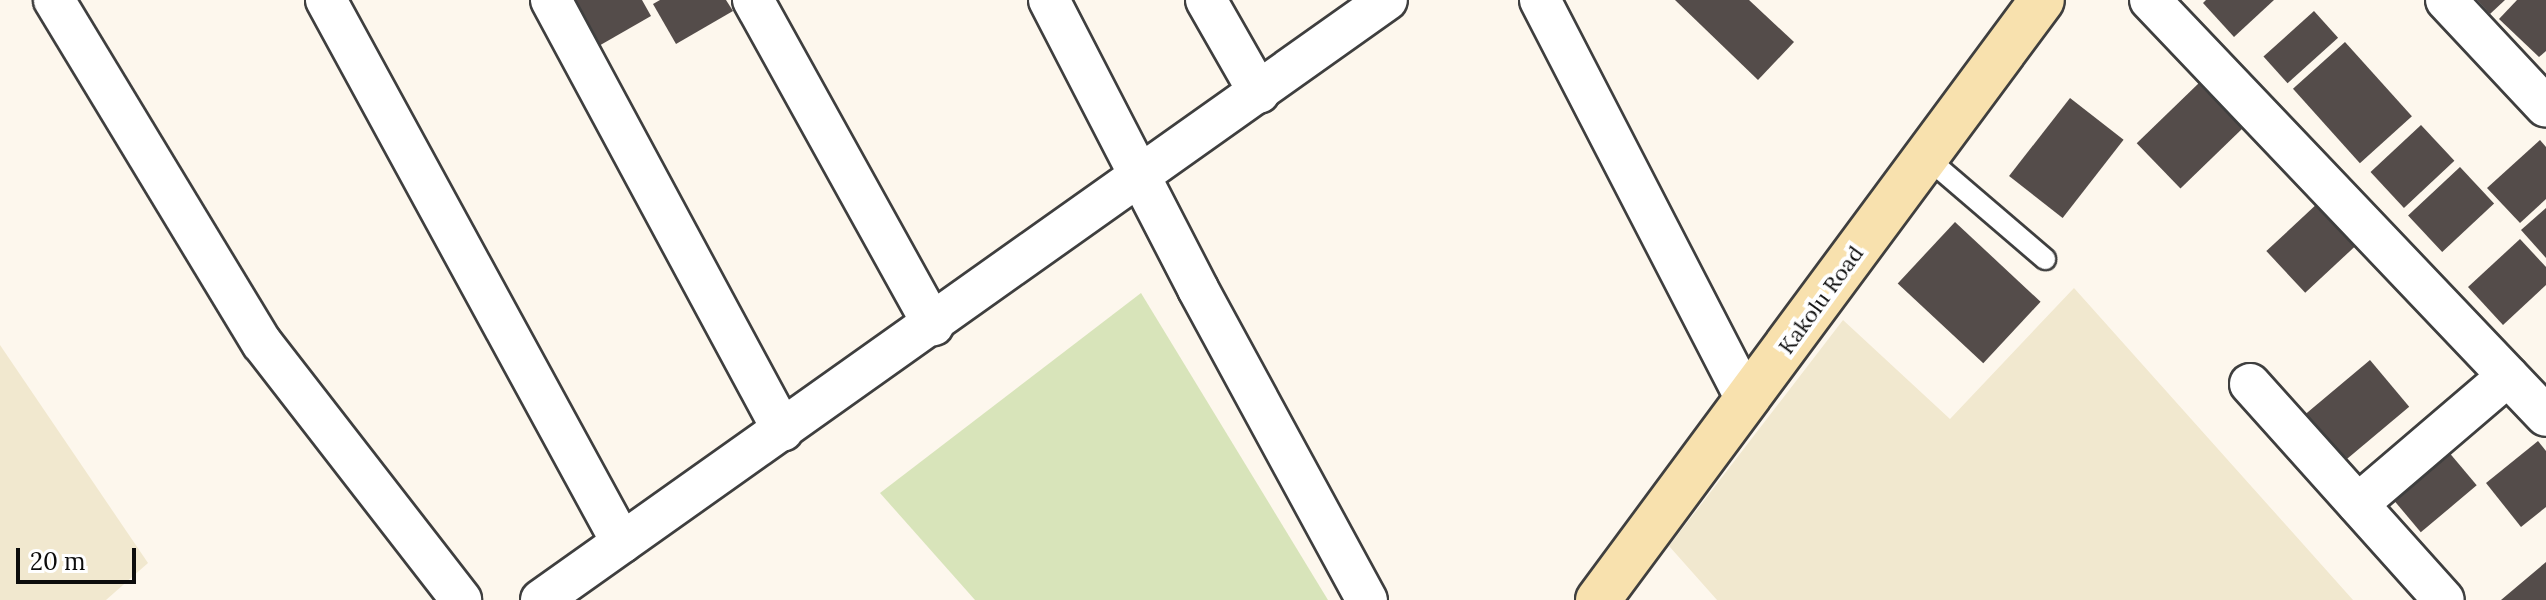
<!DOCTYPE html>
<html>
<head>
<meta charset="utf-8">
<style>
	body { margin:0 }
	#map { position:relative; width:2546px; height:600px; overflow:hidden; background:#fdf7ed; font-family:Lora,serif }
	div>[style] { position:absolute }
	.farmland>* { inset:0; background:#f1e8cf }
	.green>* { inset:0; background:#d8e4ba }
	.building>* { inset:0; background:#544c4a; transform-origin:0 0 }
	.roads { filter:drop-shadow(2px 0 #3f3f3f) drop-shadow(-2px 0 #3f3f3f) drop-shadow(0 2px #3f3f3f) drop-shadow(0 -2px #3f3f3f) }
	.lane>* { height:20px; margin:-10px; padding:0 10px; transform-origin:10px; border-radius:10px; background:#fff }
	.street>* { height:40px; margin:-20px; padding:0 20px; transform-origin:20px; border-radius:20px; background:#fff }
	.secondary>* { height:44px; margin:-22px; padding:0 22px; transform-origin:22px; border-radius:22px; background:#f8e1ae }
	span { translate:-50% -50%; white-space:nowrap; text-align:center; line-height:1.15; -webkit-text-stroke:8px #fff; paint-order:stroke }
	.street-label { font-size:22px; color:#0c0c0c }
	.scale { position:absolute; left:16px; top:548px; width:120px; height:36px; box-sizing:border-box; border:4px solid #0c0c0c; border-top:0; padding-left:10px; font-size:24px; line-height:28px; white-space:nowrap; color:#0c0c0c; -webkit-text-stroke:6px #fff; paint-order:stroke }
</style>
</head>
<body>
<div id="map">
	<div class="farmland">
		<i style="clip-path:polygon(2074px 288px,2353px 600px,1717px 600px,1669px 546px,1843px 320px,1950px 419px)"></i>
		<i style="clip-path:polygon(0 345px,148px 563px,106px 600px,0 600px)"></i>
	</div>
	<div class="green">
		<i style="clip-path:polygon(1141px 293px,1328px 600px,975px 600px,880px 493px)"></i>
	</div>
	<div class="building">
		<i style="clip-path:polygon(577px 0,642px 0,651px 16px,590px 51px,564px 8px)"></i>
		<i style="clip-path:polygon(660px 0,726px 0,733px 11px,676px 44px,653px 4px)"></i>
		<i style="clip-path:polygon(1675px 0,1749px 0,1794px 42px,1758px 80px)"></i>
		<i style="clip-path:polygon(2206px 0,2274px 0,2234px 37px,2203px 3px)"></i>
		<i style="clip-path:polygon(2477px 0,2505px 0,2490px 14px)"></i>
		<i style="clip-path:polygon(2517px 0,2546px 0,2546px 51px,2539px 57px,2499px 19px)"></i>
		<i style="left:2314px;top:11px;width:36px;height:68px;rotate:48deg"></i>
		<i style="left:2345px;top:42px;width:100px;height:70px;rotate:48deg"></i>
		<i style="left:2200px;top:82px;width:63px;height:88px;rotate:46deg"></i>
		<i style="left:2070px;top:98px;width:68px;height:99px;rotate:38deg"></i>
		<i style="left:2421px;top:125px;width:49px;height:69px;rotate:47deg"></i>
		<i style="clip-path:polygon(2540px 140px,2546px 147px,2546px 199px,2520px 223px,2487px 188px)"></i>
		<i style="left:2460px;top:167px;width:50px;height:71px;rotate:47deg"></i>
		<i style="left:2319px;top:202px;width:57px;height:72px;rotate:47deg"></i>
		<i style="clip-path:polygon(2546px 208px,2546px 258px,2521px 230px)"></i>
		<i style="left:1955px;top:222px;width:117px;height:84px;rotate:43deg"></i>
		<i style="clip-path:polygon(2520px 239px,2546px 267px,2546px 285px,2503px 325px,2468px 287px)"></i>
		<i style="left:2370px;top:360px;width:61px;height:86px;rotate:50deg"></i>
		<i style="clip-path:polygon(2538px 441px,2546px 451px,2546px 507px,2521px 527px,2486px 483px)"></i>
		<i style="left:2442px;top:444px;width:54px;height:73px;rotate:50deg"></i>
		<i style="clip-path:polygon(2546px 562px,2546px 600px,2501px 600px)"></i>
	</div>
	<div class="roads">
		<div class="lane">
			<i style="left:1926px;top:157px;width:157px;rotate:40.6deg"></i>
		</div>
		<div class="street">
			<i style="left:54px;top:0;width:401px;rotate:58.8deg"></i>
			<i style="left:262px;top:343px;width:325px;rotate:52.2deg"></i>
			<i style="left:326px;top:0;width:618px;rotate:61.4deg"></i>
			<i style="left:551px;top:0;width:489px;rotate:61.7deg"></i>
			<i style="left:753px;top:0;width:372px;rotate:61deg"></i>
			<i style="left:1049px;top:0;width:325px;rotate:62.7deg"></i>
			<i style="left:1198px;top:289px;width:354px;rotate:61.5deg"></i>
			<i style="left:1206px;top:0;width:107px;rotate:60.3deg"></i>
			<i style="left:1540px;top:0;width:451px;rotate:62.7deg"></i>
			<i style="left:2150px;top:0;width:574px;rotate:46.41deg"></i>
			<i style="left:2446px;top:0;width:146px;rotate:46.9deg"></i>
			<i style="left:2250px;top:384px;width:290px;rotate:48.1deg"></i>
			<i style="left:2358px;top:504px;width:197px;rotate:-40.5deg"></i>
			<i style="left:541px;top:600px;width:1037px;rotate:-35.35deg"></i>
		</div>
		<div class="secondary">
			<i style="left:1598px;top:600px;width:746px;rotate:-53.5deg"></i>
		</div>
	</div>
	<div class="street-label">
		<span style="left:1821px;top:300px;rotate:-54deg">Kakolu Road</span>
	</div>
	<div class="scale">20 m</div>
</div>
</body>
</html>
